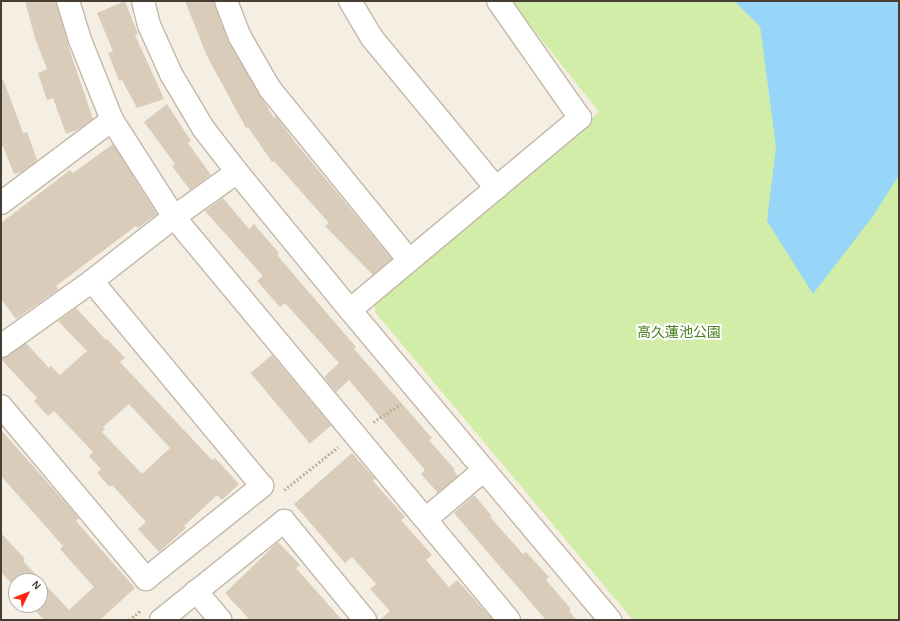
<!DOCTYPE html>
<html>
<head>
<meta charset="utf-8">
<style>
	body { margin:0 }
	#map { position:relative; width:900px; height:621px; overflow:hidden; background:#f4eee3; font-family:"Alegreya Sans","Noto Sans JP",sans-serif }
	div>[style] { position:absolute }
	.green>* { inset:0; background:#d1eda7 }
	.water>* { inset:0; background:#97d6f9 }
	.building>* { inset:0; background:#daccba; transform-origin:0 0 }
	.path>* { height:2.5px; margin-top:-1.25px; transform-origin:0; background:repeating-linear-gradient(90deg,#c4b094 0 2px,transparent 0 4px) }
	.roads { filter:drop-shadow(1px 0 #c3b8a8) drop-shadow(-1px 0 #c3b8a8) drop-shadow(0 1px #c3b8a8) drop-shadow(0 -1px #c3b8a8) }
	.minor>* { height:22px; margin:-11px; padding:0 11px; transform-origin:11px; border-radius:11px; background:#fff }
	span { translate:-50% -50%; white-space:nowrap; text-align:center; line-height:1.15; -webkit-text-stroke:4px #fff; paint-order:stroke }
	.park-label { font-size:14px; color:#497f1f }
	.frame { position:absolute; inset:0; border:2px solid #463e33; pointer-events:none }
	.north { position:absolute; left:8px; top:573px; width:40px; height:40px; box-sizing:border-box; background:#fff; border:1px solid #b5b2ad; border-radius:50%; rotate:47deg; font-size:11px; font-weight:700; line-height:16px; text-align:center; color:#463e33 }
	.north::after { content:''; display:block; margin:auto; width:14px; height:18px; background:#ff260f; clip-path:polygon(50% 0,100% 100%,50% 72%,0 100%) }
</style>
</head>
<body>
<div id="map">
	<div class="green">
		<i style="clip-path:polygon(511px 1px,899px 1px,899px 620px,633px 620px,375px 312px,374px 300px,599px 112px)"></i>
	</div>
	<div class="water">
		<i style="clip-path:polygon(734px 1px,899px 1px,899px 175px,873px 216px,813px 294px,767px 221px,776px 147px,760px 26px)"></i>
	</div>
	<div class="building">
		<i style="clip-path:polygon(25px 1px,56px 1px,70px 51px,93px 119px,79px 129px,66px 134px,53px 98px,47px 100px,38px 73px,47px 69px,35px 38px)"></i>
		<i style="clip-path:polygon(125px 1px,138px 34px,135px 35px,164px 99px,137px 108px,122px 80px,119px 81px,108px 53px,113px 51px,97px 13px)"></i>
		<i style="clip-path:polygon(185px 1px,214px 1px,229px 43px,274px 118px,276px 116px,295px 142px,392px 259px,373px 275px,325px 226px,329px 223px,274px 161px,272px 162px,248px 127px,246px 128px,207px 56px)"></i>
		<i style="clip-path:polygon(1px 79px,3px 79px,23px 133px,27px 132px,37px 160px,22px 172px,14px 174px,3px 146px,1px 146px)"></i>
		<i style="clip-path:polygon(167px 104px,191px 141px,188px 143px,211px 175px,190px 190px,172px 166px,175px 164px,144px 122px)"></i>
		<i style="clip-path:polygon(113px 144px,157px 214px,138px 228px,136px 226px,56px 286px,59px 289px,16px 319px,1px 299px,1px 223px,70px 170px,73px 173px)"></i>
		<i style="clip-path:polygon(223px 198px,249px 229px,254px 224px,279px 253px,277px 255px,356px 347px,354px 349px,432px 438px,429px 440px,455px 470px,454px 471px,458px 476px,438px 493px,421px 474px,425px 470px,349px 380px,336px 392px,324px 377px,339px 363px,285px 303px,280px 307px,257px 281px,263px 276px,205px 211px)"></i>
		<i style="clip-path:polygon(evenodd,76px 308px,106px 340px,107px 339px,125px 358px,120px 362px,212px 460px,215px 458px,239px 484px,222px 500px,217px 495px,184px 526px,186px 528px,159px 552px,138px 529px,146px 522px,112px 485px,110px 487px,97px 473px,101px 469px,89px 456px,93px 452px,54px 411px,48px 416px,34px 401px,37px 398px,1px 359px,26px 343px,49px 368px,51px 366px,60px 375px,87px 351px,58px 321px,76px 308px,129px 404px,170px 448px,142px 474px,102px 432px,105px 429px,103px 427px,129px 404px)"></i>
		<i style="left:272px;top:355px;width:92px;height:28px;rotate:50deg"></i>
		<i style="clip-path:polygon(1px 430px,79px 518px,76px 521px,135px 588px,100px 620px,44px 620px,33px 608px,29px 608px,27px 605px,40px 605px,40px 581px,16px 581px,16px 593px,10px 586px,12px 584px,1px 572px,1px 533px,25px 559px,23px 561px,69px 610px,94px 587px,60px 549px,63px 546px,1px 476px)"></i>
		<i style="clip-path:polygon(352px 453px,375px 479px,373px 481px,405px 517px,401px 520px,432px 555px,426px 560px,449px 587px,457px 580px,493px 620px,380px 620px,390px 611px,370px 589px,376px 584px,352px 557px,345px 563px,294px 504px)"></i>
		<i style="clip-path:polygon(474px 495px,492px 516px,490px 517px,523px 554px,526px 552px,549px 577px,546px 580px,571px 609px,569px 611px,577px 620px,546px 620px,454px 513px)"></i>
		<i style="clip-path:polygon(278px 542px,300px 565px,296px 568px,342px 620px,250px 620px,225px 593px)"></i>
	</div>
	<div class="path">
		<i style="left:373px;top:422px;width:33px;rotate:-33deg"></i>
		<i style="left:284px;top:490px;width:69px;rotate:-38.5deg"></i>
		<i style="left:129px;top:620px;width:16px;rotate:-40deg"></i>
	</div>
	<div class="roads">
		<div class="minor">
			<i style="left:68px;top:1px;width:41px;rotate:72.9deg"></i>
			<i style="left:80px;top:40px;width:86px;rotate:68.2deg"></i>
			<i style="left:112px;top:120px;width:115px;rotate:57.4deg"></i>
			<i style="left:174px;top:217px;width:524px;rotate:50.26deg"></i>
			<i style="left:143px;top:1px;width:25px;rotate:76deg"></i>
			<i style="left:149px;top:25px;width:54px;rotate:65.8deg"></i>
			<i style="left:171px;top:74px;width:63px;rotate:59.3deg"></i>
			<i style="left:203px;top:128px;width:56px;rotate:52.3deg"></i>
			<i style="left:237px;top:172px;width:178px;rotate:50.7deg"></i>
			<i style="left:350px;top:310px;width:405px;rotate:50deg"></i>
			<i style="left:226px;top:1px;width:39px;rotate:69deg"></i>
			<i style="left:240px;top:37px;width:60px;rotate:60deg"></i>
			<i style="left:270px;top:89px;width:220px;rotate:50.9deg"></i>
			<i style="left:350px;top:1px;width:43px;rotate:59.3deg"></i>
			<i style="left:372px;top:38px;width:195px;rotate:50.4deg"></i>
			<i style="left:1px;top:203px;width:139px;rotate:-36.8deg"></i>
			<i style="left:350px;top:310px;width:300px;rotate:-39.9deg"></i>
			<i style="left:580px;top:118px;width:143px;rotate:-125deg"></i>
			<i style="left:1px;top:346px;width:112px;rotate:-35.5deg"></i>
			<i style="left:92px;top:281px;width:104px;rotate:-38deg"></i>
			<i style="left:174px;top:217px;width:77px;rotate:-35.5deg"></i>
			<i style="left:1px;top:406px;width:226px;rotate:50deg"></i>
			<i style="left:146px;top:579px;width:149px;rotate:-38.7deg"></i>
			<i style="left:262px;top:486px;width:266px;rotate:-129.7deg"></i>
			<i style="left:426px;top:519px;width:76px;rotate:-40.2deg"></i>
			<i style="left:196px;top:591px;width:38px;rotate:50deg"></i>
			<i style="left:161px;top:620px;width:158px;rotate:-38.8deg"></i>
			<i style="left:284px;top:521px;width:128px;rotate:50.7deg"></i>
		</div>
	</div>
	<div class="park-label">
		<span style="left:679px;top:333px">高久蓮池公園</span>
	</div>
	<div class="frame"></div>
	<div class="north">N</div>
</div>
</body>
</html>
